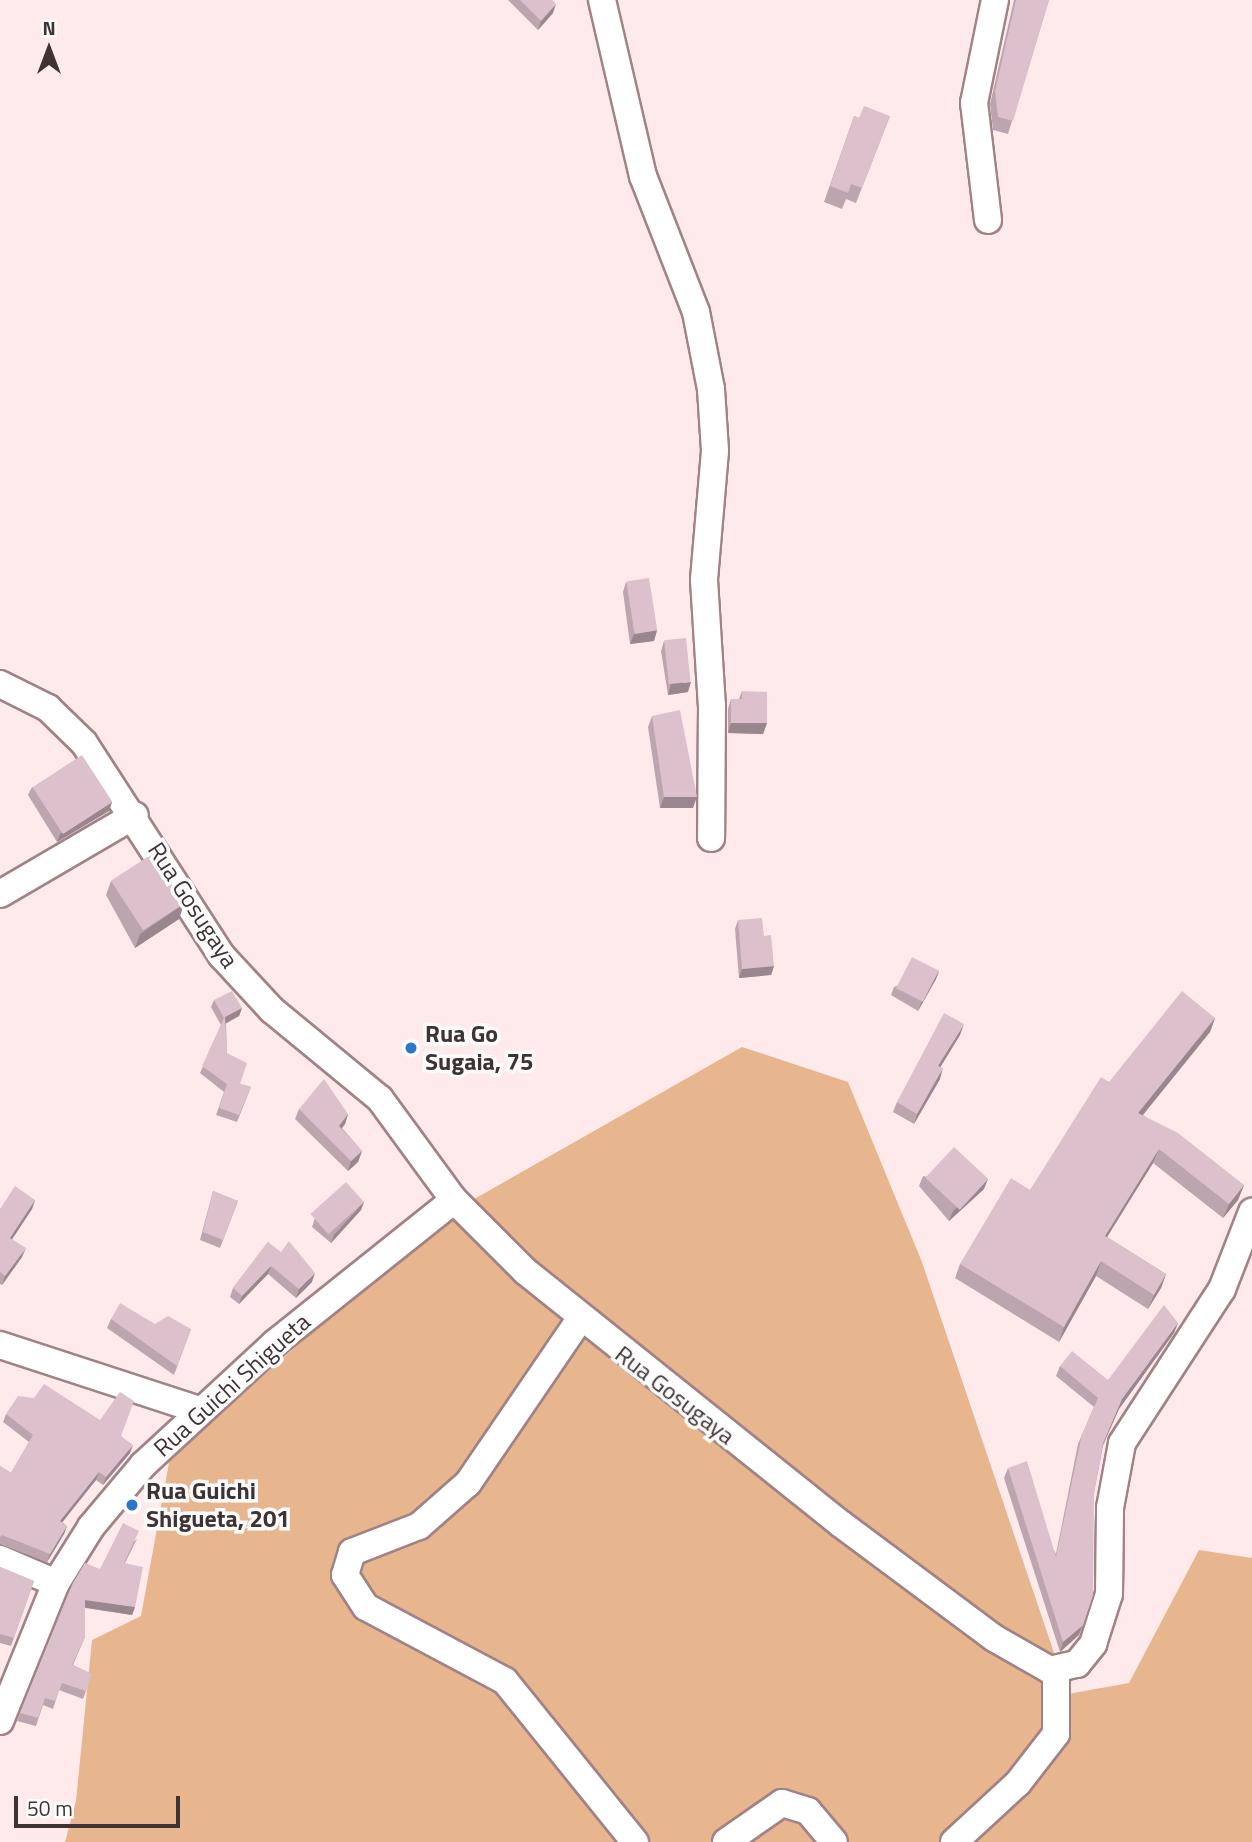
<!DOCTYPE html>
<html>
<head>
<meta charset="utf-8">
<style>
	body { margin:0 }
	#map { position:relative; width:1252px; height:1842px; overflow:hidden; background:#feeaeb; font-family:"Titillium Web",sans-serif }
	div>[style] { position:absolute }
	.green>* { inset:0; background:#e7b68e }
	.roads { filter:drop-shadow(2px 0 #a18386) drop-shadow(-2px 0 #a18386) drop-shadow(0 2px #a18386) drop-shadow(0 -2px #a18386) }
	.street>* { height:26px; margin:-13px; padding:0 13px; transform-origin:13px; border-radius:13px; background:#fff }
	.wall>* { inset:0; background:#bda5af }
	.shaded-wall>* { inset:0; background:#9a868f }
	.building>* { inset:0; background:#dcc0cc; transform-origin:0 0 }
	.dots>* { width:19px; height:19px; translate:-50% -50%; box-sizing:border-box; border:4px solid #fcfcfc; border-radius:50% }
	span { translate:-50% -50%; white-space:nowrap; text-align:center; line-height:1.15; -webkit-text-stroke:7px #fcfcfc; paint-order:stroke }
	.street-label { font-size:24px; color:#3e3233 }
	.poi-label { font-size:24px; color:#3e3233; font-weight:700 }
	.left { translate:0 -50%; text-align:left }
	.north { position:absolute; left:14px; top:14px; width:70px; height:70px; -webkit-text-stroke:5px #fcfcfc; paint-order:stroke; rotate:0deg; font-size:19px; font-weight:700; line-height:28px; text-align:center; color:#3e3233 }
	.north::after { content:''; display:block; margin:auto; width:24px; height:32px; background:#3e3233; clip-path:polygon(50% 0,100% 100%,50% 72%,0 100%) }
	.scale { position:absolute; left:14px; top:1796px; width:166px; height:32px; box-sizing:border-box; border:4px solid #3e3233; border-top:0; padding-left:9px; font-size:21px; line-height:24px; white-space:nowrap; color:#3e3233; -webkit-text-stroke:5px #fcfcfc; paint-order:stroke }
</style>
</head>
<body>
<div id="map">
	<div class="green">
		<i style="clip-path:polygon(742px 1047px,848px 1082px,922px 1262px,1068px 1694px,1129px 1683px,1199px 1550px,1252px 1558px,1252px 1842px,65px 1842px,76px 1801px,92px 1640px,141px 1616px,170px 1457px,446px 1215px)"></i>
	</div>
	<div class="roads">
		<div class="street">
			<i style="left:602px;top:0;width:181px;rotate:76.9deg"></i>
			<i style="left:643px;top:176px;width:146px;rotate:68.7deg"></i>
			<i style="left:696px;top:312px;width:78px;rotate:79deg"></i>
			<i style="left:711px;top:389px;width:62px;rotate:86.3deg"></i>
			<i style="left:715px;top:451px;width:129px;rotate:94.9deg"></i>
			<i style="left:704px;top:580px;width:126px;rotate:86.4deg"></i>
			<i style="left:712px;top:706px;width:132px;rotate:90.4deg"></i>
			<i style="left:988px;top:220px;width:118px;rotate:-96.8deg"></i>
			<i style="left:974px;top:103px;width:105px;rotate:-78.5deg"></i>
			<i style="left:0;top:684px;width:54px;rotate:26.6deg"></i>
			<i style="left:48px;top:708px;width:50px;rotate:44.2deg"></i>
			<i style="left:84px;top:743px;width:254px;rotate:57.1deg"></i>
			<i style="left:222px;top:956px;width:74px;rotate:47.2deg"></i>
			<i style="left:272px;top:1010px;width:140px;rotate:39.5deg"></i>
			<i style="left:380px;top:1099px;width:125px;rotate:53.8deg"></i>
			<i style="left:454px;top:1200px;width:100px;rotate:45deg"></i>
			<i style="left:525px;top:1271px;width:405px;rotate:38.7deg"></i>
			<i style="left:841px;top:1524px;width:191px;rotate:36.7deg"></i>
			<i style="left:994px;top:1638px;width:64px;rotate:29.7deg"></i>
			<i style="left:1050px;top:1670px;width:28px;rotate:-13deg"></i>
			<i style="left:1077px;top:1664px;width:26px;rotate:-51deg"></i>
			<i style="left:1093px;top:1644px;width:52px;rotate:-72.3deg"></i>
			<i style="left:1109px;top:1594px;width:86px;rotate:-89.3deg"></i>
			<i style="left:1110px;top:1508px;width:66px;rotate:-79.5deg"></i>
			<i style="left:1122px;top:1443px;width:184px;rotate:-57deg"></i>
			<i style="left:1222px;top:1289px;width:83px;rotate:-68.7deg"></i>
			<i style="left:0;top:894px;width:156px;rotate:-30.3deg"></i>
			<i style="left:580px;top:1319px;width:199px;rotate:124.3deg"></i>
			<i style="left:468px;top:1483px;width:65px;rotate:138.7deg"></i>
			<i style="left:419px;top:1526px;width:72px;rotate:158.8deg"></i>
			<i style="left:352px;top:1552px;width:24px;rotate:107deg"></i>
			<i style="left:345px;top:1575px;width:38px;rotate:57deg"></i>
			<i style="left:366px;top:1607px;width:157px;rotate:28deg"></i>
			<i style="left:505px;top:1681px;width:207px;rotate:51.1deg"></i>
			<i style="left:0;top:1345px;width:209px;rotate:18.1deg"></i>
			<i style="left:0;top:1559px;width:61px;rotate:23.2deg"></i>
			<i style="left:0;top:1721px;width:149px;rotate:-67.9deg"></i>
			<i style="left:56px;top:1583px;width:66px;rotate:-58deg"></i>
			<i style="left:91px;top:1527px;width:81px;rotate:-50deg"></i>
			<i style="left:143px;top:1465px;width:180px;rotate:-42.7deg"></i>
			<i style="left:275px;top:1343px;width:229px;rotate:-38.6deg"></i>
			<i style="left:726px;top:1842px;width:68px;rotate:-34.9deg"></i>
			<i style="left:782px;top:1803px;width:27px;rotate:17deg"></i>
			<i style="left:808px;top:1811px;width:40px;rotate:50deg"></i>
			<i style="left:954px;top:1842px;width:87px;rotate:-42.7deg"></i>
			<i style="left:1018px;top:1783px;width:62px;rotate:-52.2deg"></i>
			<i style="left:1056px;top:1734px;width:64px;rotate:-90deg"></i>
		</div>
	</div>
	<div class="wall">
		<i style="clip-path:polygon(508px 0,552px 0,553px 13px,538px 30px)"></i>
		<i style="clip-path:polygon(1014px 0,1049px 0,1008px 134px,993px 130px,990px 104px)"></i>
		<i style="clip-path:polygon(854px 116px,859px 118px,890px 116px,856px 203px,846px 199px,842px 209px,824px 202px)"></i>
		<i style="clip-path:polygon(626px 582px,657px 630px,654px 641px,630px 644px,623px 592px)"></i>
		<i style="clip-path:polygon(664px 641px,688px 692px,668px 695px,661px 651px)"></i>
		<i style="clip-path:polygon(742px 691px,767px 723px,763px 734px,728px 733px,728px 709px,731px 699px,739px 699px)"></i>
		<i style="clip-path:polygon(652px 716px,693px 808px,660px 808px,648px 727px)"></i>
		<i style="clip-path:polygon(32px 787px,112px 802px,109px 811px,57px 842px,28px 795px)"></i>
		<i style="clip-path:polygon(111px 881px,184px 904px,179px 919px,135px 948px,106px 895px)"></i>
		<i style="clip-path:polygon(738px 920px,764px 936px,774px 966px,771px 975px,739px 978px,735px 929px)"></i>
		<i style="clip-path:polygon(939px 971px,936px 979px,918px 1011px,891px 995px,894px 987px)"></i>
		<i style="clip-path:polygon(214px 1000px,242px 1008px,239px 1016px,226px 1023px,227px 1053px,240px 1084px,251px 1087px,237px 1122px,216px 1115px,224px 1092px,200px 1073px,221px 1025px,211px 1007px)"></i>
		<i style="clip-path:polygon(1215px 1018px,1210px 1032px,1143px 1115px,1244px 1185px,1238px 1200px,1223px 1218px,1153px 1163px,1107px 1237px,1166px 1274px,1161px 1288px,1148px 1309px,1096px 1276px,1059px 1342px,955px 1278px,960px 1264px,1030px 1190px,1109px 1082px)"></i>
		<i style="clip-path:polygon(960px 1035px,940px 1067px,940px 1079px,914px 1124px,893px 1112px,897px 1102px)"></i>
		<i style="clip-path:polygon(299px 1109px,348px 1114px,345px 1124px,342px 1128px,362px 1151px,358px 1162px,348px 1171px,295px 1119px)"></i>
		<i style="clip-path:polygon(923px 1176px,984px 1189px,949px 1221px,919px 1186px)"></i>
		<i style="clip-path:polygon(213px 1191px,238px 1201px,220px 1248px,200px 1240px)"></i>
		<i style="clip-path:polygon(35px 1200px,32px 1209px,12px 1239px,22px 1257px,2px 1285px,0 1284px,0 1209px)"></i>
		<i style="clip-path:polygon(364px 1202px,361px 1210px,331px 1243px,312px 1227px,315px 1218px)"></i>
		<i style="clip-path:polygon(268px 1242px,312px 1282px,296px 1298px,268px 1274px,239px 1304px,230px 1297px,233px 1288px)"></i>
		<i style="clip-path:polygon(111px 1319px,191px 1329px,174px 1375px,107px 1328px)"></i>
		<i style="clip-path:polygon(1178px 1323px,1174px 1333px,1119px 1409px,1103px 1446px,1094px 1493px,1079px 1635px,1060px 1652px,1004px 1478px,1008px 1468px,1056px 1554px,1078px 1444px,1094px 1407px,1056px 1376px,1060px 1366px,1108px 1380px)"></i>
		<i style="clip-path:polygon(6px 1414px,121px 1436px,130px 1453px,103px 1485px,96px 1480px,62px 1522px,67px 1526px,64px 1534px,47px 1562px,0 1544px,0 1466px,11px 1473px,29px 1442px,3px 1422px)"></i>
		<i style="clip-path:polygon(137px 1539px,125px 1563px,135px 1607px,132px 1615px,85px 1608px,85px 1637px,73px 1665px,92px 1674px,83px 1699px,59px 1690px,53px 1709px,43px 1705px,36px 1726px,17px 1721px,73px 1583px,100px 1569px)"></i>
		<i style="clip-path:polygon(0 1567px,34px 1581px,11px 1646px,0 1643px)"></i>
	</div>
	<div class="shaded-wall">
		<i style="clip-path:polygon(556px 4px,553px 13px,538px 30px,541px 21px)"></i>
		<i style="clip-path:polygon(657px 630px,654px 641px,630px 644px,634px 634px)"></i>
		<i style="clip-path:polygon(691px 682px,688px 692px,668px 695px,671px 684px)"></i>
		<i style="clip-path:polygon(731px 723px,767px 723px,763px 734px,728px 733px)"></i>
		<i style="clip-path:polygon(664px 797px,697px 797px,693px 808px,660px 808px)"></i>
		<i style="clip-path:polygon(112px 802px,109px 811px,57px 842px,60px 834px)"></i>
		<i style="clip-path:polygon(184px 904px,179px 919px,135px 948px,140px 934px)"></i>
		<i style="clip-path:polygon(774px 966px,771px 975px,739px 978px,742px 969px)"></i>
		<i style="clip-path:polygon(939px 971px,936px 979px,918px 1011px,921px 1003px)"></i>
		<i style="clip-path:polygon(242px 1008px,239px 1016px,223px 1025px,225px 1017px)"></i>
		<i style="clip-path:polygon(1215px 1018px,1210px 1032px,1133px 1127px,1138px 1113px)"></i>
		<i style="clip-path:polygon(964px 1024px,960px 1035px,935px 1076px,938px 1066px)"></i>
		<i style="clip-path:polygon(943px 1068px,940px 1079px,914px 1124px,917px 1114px)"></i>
		<i style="clip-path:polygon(348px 1114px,345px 1124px,336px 1136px,339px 1126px)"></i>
		<i style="clip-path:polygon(1159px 1149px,1153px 1163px,1099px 1250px,1105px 1236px)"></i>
		<i style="clip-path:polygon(362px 1151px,358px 1162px,348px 1171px,351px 1161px)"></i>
		<i style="clip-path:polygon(988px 1179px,984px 1189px,949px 1221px,953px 1211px)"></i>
		<i style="clip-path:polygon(1244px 1185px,1238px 1200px,1223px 1218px,1229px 1204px)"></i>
		<i style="clip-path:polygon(35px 1200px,32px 1209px,7px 1247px,10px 1238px)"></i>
		<i style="clip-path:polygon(364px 1202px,361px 1210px,331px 1243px,334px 1235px)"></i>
		<i style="clip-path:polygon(26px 1248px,22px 1257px,2px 1285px,5px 1276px)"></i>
		<i style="clip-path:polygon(1101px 1261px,1096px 1276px,1059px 1342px,1064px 1327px)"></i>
		<i style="clip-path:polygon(271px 1266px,268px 1274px,239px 1304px,242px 1296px)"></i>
		<i style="clip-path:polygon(315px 1273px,312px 1282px,296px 1298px,299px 1289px)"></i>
		<i style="clip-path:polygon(1166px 1274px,1161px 1288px,1148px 1309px,1154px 1295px)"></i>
		<i style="clip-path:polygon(1178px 1323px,1174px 1333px,1119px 1409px,1099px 1453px,1122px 1399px)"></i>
		<i style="clip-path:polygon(133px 1445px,130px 1453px,103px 1485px,106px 1477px)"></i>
		<i style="clip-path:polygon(99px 1472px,96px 1480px,57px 1529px,60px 1521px)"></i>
		<i style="clip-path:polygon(67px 1526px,64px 1534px,47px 1562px,50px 1554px)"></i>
		<i style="clip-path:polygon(85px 1600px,135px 1607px,132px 1615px,82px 1607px)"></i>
		<i style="clip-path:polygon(1083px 1625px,1079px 1635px,1060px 1652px,1063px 1642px)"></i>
	</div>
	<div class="building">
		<i style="clip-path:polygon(520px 0,552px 0,556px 4px,541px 21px)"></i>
		<i style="clip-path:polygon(1016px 0,1049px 0,1013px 121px,998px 117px,995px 91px)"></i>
		<i style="clip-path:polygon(864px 106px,890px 116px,862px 188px,851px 184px,848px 193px,830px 186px,854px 116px,859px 118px)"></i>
		<i style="left:649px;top:578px;width:53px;height:23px;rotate:81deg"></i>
		<i style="left:686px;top:638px;width:44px;height:22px;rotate:84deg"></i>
		<i style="clip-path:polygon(742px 691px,767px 692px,767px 723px,731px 723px,731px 699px,742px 699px)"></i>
		<i style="clip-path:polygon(680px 710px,697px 797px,664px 797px,652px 716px)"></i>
		<i style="left:82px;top:755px;width:56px;height:59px;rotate:57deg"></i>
		<i style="left:152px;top:854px;width:59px;height:49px;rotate:57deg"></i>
		<i style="clip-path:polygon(762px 918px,764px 936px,771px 935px,774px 966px,742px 969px,738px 920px)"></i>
		<i style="left:912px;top:957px;width:30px;height:35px;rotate:27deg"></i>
		<i style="clip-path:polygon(232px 991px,242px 1008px,225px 1017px,227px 1053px,247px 1063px,240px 1084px,251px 1087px,239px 1115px,219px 1108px,227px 1084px,202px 1066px,224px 1018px,214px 1000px)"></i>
		<i style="clip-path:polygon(1182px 991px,1215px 1018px,1138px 1113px,1178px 1133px,1244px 1185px,1229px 1204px,1159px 1149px,1105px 1236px,1166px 1274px,1154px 1295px,1101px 1261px,1064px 1327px,960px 1264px,1011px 1178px,1030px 1190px,1101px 1077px,1109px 1082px)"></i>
		<i style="clip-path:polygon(944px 1013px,964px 1024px,938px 1066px,943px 1068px,917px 1114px,897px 1102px)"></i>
		<i style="clip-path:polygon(324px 1079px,348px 1114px,339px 1126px,362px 1151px,351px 1161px,299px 1109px)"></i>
		<i style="left:954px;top:1147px;width:47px;height:42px;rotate:43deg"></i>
		<i style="left:346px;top:1182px;width:27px;height:48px;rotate:48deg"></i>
		<i style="clip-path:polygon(15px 1186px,35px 1200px,10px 1238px,26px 1248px,5px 1276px,0 1272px,0 1209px)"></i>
		<i style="clip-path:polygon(213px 1191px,238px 1201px,223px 1240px,203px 1232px)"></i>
		<i style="clip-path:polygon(289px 1241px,315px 1273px,299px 1289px,271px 1266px,242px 1296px,233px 1288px,268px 1242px,281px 1252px)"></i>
		<i style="clip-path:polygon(120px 1303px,155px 1324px,168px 1316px,191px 1329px,177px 1366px,111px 1319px)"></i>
		<i style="clip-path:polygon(1164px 1305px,1178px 1323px,1122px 1399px,1103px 1443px,1094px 1493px,1093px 1595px,1083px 1625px,1063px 1642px,1008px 1468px,1027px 1461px,1056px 1557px,1082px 1434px,1098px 1398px,1060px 1366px,1072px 1351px,1108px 1380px)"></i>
		<i style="clip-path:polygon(44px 1384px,100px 1420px,120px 1392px,134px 1401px,121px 1436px,133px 1445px,106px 1477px,99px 1472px,60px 1521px,67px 1526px,50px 1554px,2px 1535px,0 1537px,0 1466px,11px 1473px,33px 1435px,6px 1414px,18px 1396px,34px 1398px)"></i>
		<i style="clip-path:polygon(123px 1523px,139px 1531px,124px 1563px,143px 1567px,135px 1607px,85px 1600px,85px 1637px,72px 1665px,92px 1674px,86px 1691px,62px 1683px,55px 1701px,45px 1698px,38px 1718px,20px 1713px,73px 1583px,85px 1563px,100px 1569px)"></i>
		<i style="clip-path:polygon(0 1567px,34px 1581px,14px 1638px,0 1634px)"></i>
	</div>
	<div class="dots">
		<i style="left:411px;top:1048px;background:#2d77c8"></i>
		<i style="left:132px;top:1505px;background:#2d77c8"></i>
	</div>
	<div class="street-label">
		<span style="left:193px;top:905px;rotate:57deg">Rua Gosugaya</span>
		<span style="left:232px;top:1385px;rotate:-42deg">Rua Guichi Shigueta</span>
		<span style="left:675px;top:1395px;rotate:38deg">Rua Gosugaya</span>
	</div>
	<div class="poi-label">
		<span class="left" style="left:425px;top:1048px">Rua Go<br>Sugaia, 75</span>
		<span class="left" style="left:146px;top:1505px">Rua Guichi<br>Shigueta, 201</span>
	</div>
	<div class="north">N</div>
	<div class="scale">50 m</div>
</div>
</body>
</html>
